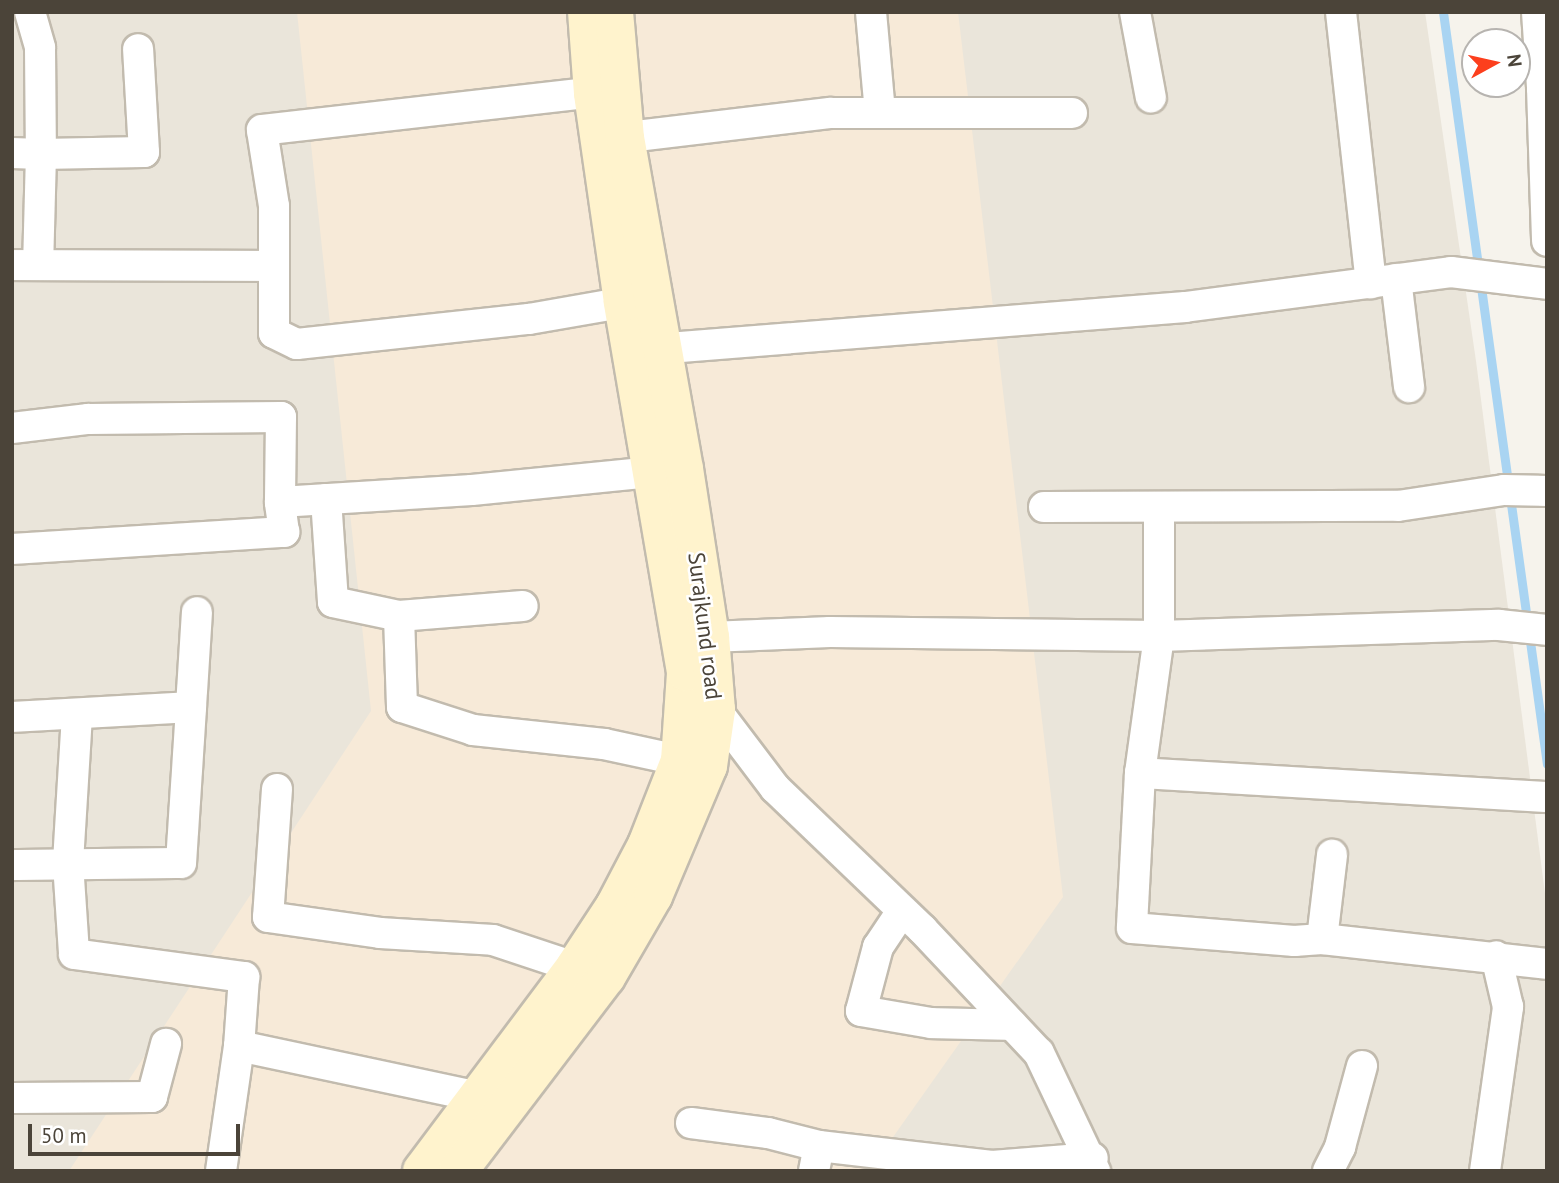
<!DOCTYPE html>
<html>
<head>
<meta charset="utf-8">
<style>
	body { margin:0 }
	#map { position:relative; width:1559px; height:1183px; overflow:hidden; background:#f6f3ec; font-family:"PT Sans",sans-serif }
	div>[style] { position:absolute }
	.residential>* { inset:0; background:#eae5da }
	.commercial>* { inset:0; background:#f7ead8 }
	.stream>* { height:9px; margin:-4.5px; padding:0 4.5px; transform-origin:4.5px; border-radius:4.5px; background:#a9d4f2 }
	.roads { filter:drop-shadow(2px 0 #c2bbae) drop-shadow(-2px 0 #c2bbae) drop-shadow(0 2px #c2bbae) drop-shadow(0 -2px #c2bbae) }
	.street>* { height:30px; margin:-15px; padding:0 15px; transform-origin:15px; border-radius:15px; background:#fff }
	.secondary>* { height:38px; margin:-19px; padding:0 19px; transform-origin:19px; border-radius:19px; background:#fff3cd }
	span { translate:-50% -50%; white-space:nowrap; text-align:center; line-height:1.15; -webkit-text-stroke:5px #fff; paint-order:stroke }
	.street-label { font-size:23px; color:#4b4439 }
	.frame { position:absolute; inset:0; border:14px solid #4b4439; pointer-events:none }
	.north { position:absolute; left:1461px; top:28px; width:70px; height:70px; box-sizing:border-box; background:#fff; border:2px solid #b7b4b0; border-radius:50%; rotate:82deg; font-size:19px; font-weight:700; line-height:28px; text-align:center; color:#4b4439 }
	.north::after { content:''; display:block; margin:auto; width:24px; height:32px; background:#fc3f1d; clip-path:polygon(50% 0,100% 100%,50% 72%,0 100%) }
	.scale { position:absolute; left:28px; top:1124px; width:212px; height:32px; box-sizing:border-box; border:4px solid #4b4439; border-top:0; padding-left:9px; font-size:21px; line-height:24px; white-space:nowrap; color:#4b4439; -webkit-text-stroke:5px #fff; paint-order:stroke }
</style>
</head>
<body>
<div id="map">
	<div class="residential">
		<i style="clip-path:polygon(12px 12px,1425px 12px,1476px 361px,1547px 909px,1547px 1171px,12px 1171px)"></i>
	</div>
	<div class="commercial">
		<i style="clip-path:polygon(297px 12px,958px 12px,1063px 897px,869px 1171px,69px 1171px,371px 711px)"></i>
	</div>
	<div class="stream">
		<i style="left:1443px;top:12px;width:759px;rotate:82.13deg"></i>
	</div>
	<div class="roads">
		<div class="street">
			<i style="left:30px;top:12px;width:37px;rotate:74deg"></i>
			<i style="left:40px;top:48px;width:106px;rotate:89.5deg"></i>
			<i style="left:41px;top:154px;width:103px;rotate:-1.1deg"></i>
			<i style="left:144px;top:152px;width:103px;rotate:-93.3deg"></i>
			<i style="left:871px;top:12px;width:101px;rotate:84.9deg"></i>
			<i style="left:1135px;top:12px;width:87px;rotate:79.5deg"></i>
			<i style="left:1341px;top:12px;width:273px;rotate:83.7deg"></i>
			<i style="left:1537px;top:12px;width:76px;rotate:86.2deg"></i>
			<i style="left:1542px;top:88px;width:5px"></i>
			<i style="left:1542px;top:88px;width:153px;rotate:88.1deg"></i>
			<i style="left:603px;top:140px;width:230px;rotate:-6.8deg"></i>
			<i style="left:831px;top:113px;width:241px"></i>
			<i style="left:12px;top:153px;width:29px;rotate:2deg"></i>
			<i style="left:41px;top:154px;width:111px;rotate:91.5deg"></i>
			<i style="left:12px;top:265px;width:262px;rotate:0.2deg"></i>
			<i style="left:274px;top:266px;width:67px;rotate:90deg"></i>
			<i style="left:274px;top:333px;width:25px;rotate:26deg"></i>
			<i style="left:297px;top:344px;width:233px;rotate:-6.2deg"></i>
			<i style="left:529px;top:319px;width:117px;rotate:-9.9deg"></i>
			<i style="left:274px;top:266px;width:60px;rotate:-90deg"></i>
			<i style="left:274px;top:206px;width:77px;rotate:-99deg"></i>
			<i style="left:262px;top:130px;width:353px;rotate:-6.5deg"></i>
			<i style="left:1396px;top:279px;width:109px;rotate:83.1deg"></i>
			<i style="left:643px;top:350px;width:544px;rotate:-4.54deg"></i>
			<i style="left:1185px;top:307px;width:268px;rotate:-7.5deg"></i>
			<i style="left:1451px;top:272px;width:97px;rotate:7.1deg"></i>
			<i style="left:12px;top:428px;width:77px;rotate:-6.8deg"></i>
			<i style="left:88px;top:419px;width:193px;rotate:-0.6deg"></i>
			<i style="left:281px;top:417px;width:85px;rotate:90.7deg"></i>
			<i style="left:326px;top:499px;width:103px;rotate:86.1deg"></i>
			<i style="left:333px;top:602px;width:67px;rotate:12deg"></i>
			<i style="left:399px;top:616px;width:91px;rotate:88.1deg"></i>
			<i style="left:402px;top:707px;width:75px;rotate:17.9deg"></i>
			<i style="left:473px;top:730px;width:132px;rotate:6.1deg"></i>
			<i style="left:604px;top:744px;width:99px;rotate:12.2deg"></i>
			<i style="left:1044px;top:507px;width:354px;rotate:-0.2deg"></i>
			<i style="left:1398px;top:506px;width:107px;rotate:-8.6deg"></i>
			<i style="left:1504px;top:490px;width:43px;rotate:1.3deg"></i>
			<i style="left:1159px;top:508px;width:128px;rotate:90deg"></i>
			<i style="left:1159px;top:636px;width:138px;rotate:97.9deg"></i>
			<i style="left:1140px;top:773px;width:408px;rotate:3.4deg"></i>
			<i style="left:12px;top:549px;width:273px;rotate:-3.6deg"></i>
			<i style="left:284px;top:532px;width:30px;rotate:-98deg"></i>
			<i style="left:280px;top:502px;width:192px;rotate:-3.6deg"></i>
			<i style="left:472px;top:490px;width:182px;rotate:-5.7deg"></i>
			<i style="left:399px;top:616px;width:124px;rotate:-4.6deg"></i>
			<i style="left:710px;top:637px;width:120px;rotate:-2.4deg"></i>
			<i style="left:830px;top:632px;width:329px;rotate:0.7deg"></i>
			<i style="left:1159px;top:636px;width:340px;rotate:-1.9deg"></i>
			<i style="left:1499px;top:625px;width:48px;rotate:5.9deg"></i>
			<i style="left:703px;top:708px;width:13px;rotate:9deg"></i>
			<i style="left:716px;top:710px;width:98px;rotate:52.9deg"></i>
			<i style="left:775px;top:788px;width:204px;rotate:43.8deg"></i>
			<i style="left:922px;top:929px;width:170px;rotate:46.7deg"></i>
			<i style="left:1039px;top:1053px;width:131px;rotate:64.6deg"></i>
			<i style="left:77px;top:715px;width:148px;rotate:93.5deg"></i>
			<i style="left:68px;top:863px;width:91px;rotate:86.2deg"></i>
			<i style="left:74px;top:954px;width:172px;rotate:7.7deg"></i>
			<i style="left:244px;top:977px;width:69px;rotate:94.1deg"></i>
			<i style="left:12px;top:717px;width:179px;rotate:-3.2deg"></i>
			<i style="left:191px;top:707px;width:95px;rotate:-86.4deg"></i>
			<i style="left:1140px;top:773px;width:155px;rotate:93deg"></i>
			<i style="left:1132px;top:928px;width:163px;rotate:4.6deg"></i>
			<i style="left:1294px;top:941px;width:28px;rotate:-4deg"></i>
			<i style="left:1322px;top:939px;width:226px;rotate:6.3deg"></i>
			<i style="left:277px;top:789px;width:128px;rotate:94deg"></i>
			<i style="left:268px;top:917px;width:113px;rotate:8.1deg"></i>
			<i style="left:380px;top:933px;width:113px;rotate:3.5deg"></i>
			<i style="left:493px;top:940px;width:104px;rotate:18.4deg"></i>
			<i style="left:12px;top:865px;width:169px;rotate:-0.7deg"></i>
			<i style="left:181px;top:863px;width:156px;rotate:-86.3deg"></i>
			<i style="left:902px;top:911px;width:43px;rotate:123.7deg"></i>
			<i style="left:878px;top:947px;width:66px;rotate:104.9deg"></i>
			<i style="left:861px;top:1011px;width:71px;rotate:9.7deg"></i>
			<i style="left:931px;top:1023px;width:81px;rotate:1.4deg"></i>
			<i style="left:1322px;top:939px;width:85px;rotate:-83.2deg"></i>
			<i style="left:12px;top:1098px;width:140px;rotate:-0.4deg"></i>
			<i style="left:152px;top:1097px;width:55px;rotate:-75.2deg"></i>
			<i style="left:691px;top:1123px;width:78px;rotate:7.4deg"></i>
			<i style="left:768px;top:1133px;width:53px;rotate:14.3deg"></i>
			<i style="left:819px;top:1146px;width:174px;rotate:6.6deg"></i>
			<i style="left:992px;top:1166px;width:101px;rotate:-4.5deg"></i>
			<i style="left:221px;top:1171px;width:126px;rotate:-81.8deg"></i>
			<i style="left:239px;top:1046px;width:245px;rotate:12deg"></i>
			<i style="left:814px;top:1171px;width:25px;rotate:-79deg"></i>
			<i style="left:1328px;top:1171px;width:27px;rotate:-63deg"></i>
			<i style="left:1340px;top:1147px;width:84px;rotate:-74.8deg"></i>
			<i style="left:1485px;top:1171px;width:166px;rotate:-82deg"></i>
			<i style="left:1508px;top:1007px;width:52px;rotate:-103.2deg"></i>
		</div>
		<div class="secondary">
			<i style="left:422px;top:1171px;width:255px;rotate:-53.1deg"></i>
			<i style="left:575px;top:967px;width:73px;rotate:-56.7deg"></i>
			<i style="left:615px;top:906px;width:69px;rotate:-62.3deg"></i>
			<i style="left:647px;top:845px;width:90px;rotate:-68.6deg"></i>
			<i style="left:680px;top:761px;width:89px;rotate:-86.1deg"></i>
			<i style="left:686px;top:672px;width:375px;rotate:-99.7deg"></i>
			<i style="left:623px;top:302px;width:211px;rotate:-98.2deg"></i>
			<i style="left:593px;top:93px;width:81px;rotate:-94.2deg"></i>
			<i style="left:458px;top:1171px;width:244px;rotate:-52.7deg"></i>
			<i style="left:606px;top:977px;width:94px;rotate:-59.9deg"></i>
			<i style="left:653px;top:896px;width:141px;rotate:-67.1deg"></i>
			<i style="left:708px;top:766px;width:57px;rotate:-81.9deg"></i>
			<i style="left:716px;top:710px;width:73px;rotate:-94.7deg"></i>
			<i style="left:710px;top:637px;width:170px;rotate:-98.8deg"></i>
			<i style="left:684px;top:469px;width:336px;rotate:-100.1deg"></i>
			<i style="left:625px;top:138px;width:126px;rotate:-95deg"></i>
		</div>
	</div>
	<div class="street-label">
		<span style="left:705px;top:626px;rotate:83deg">Surajkund road</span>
	</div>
	<div class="frame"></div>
	<div class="north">N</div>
	<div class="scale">50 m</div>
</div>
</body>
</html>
